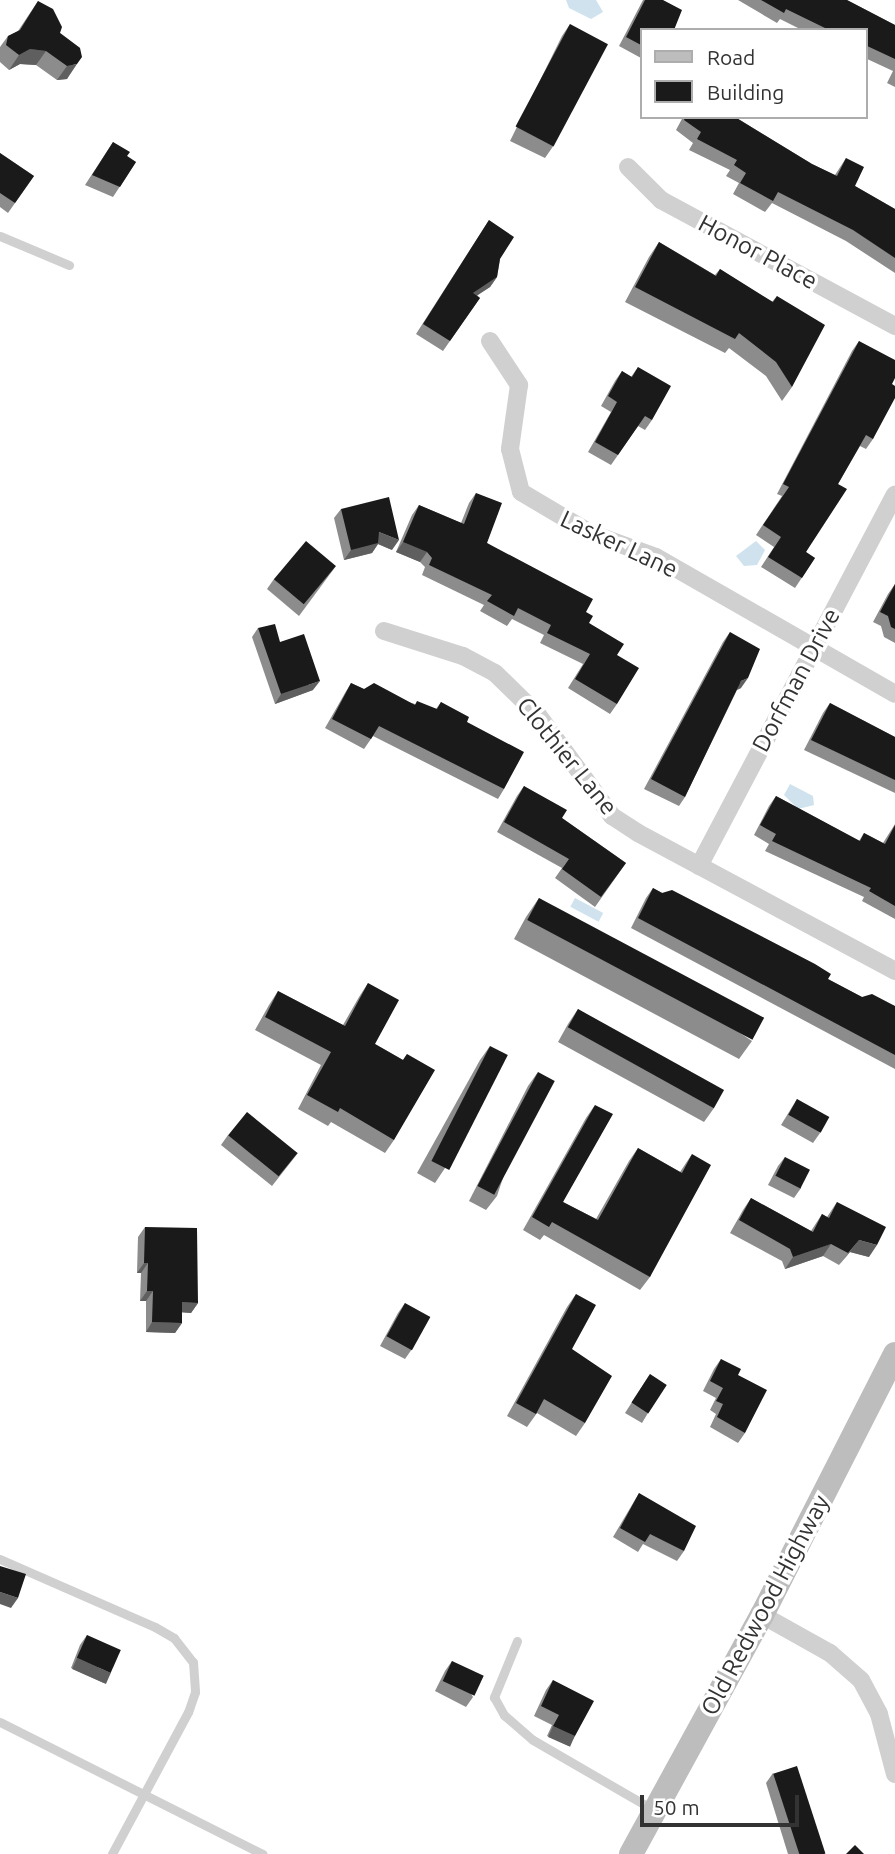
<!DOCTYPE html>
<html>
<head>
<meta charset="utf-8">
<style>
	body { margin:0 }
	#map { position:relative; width:895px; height:1854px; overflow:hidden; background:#fff; font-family:Ubuntu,sans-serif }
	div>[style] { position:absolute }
	.water>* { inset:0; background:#cfe2ee; transform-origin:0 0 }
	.service>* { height:9px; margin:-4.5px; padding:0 4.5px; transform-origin:4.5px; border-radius:4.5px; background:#d0d0d0 }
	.minor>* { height:18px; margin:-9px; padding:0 9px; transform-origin:9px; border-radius:9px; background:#d0d0d0 }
	.secondary>* { height:24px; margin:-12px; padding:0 12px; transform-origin:12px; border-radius:12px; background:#bdbdbd }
	.wall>* { inset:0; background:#8c8c8c }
	.shaded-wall>* { inset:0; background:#5f5f5f; transform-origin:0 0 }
	.building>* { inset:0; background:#1a1a1a; transform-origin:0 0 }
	span { translate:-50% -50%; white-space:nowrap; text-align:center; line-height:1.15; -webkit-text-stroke:7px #fff; paint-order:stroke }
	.street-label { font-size:24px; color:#333 }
	.legend { position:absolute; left:640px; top:28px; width:228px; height:91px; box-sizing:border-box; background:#fff; border:2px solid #adadad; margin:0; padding:9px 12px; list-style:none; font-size:21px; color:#333 }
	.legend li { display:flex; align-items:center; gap:14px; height:35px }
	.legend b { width:35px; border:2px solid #adadad }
	.scale { position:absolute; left:640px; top:1795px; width:159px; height:32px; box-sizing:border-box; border:4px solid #333; border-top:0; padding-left:9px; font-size:21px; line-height:24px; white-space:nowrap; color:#333; -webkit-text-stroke:5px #fff; paint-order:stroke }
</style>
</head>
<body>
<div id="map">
	<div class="water">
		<i style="clip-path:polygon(566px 0,596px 0,603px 12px,591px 19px,569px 8px)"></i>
		<i style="clip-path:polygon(756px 541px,765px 550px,757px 565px,744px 566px,736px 556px)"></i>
		<i style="clip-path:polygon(790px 784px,813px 796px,814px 805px,798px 809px,784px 795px)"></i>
		<i style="left:575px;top:898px;width:32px;height:10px;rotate:28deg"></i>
	</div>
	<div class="service">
		<i style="left:0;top:236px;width:75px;rotate:22.8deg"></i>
		<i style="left:0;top:1559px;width:169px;rotate:23.7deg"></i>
		<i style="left:155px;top:1627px;width:22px;rotate:30deg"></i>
		<i style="left:174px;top:1638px;width:31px;rotate:52deg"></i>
		<i style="left:193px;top:1662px;width:30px;rotate:86deg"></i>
		<i style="left:195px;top:1692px;width:21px;rotate:109deg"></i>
		<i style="left:188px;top:1712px;width:161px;rotate:118.2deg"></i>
		<i style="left:517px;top:1641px;width:61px;rotate:112.3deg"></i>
		<i style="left:494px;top:1697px;width:21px;rotate:61deg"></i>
		<i style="left:504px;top:1715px;width:38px;rotate:41deg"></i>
		<i style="left:533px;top:1740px;width:138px;rotate:30.1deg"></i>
		<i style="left:0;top:1722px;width:294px;rotate:26.7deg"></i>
	</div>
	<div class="minor">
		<i style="left:628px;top:167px;width:47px;rotate:45deg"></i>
		<i style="left:661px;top:200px;width:266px;rotate:28.3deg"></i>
		<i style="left:490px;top:341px;width:53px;rotate:56.6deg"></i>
		<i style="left:519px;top:385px;width:65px;rotate:98deg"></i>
		<i style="left:510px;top:449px;width:44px;rotate:75.7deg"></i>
		<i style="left:521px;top:492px;width:80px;rotate:30.7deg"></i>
		<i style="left:590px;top:533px;width:70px;rotate:20deg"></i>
		<i style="left:656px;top:557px;width:275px;rotate:29.8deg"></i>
		<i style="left:384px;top:631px;width:83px;rotate:17.6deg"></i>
		<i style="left:463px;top:656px;width:36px;rotate:28deg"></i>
		<i style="left:495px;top:673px;width:60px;rotate:44.3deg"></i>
		<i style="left:538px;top:715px;width:125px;rotate:53.8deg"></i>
		<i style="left:612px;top:816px;width:31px;rotate:33deg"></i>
		<i style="left:638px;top:833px;width:292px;rotate:28.2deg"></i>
		<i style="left:699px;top:866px;width:420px;rotate:-62.2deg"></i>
		<i style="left:762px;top:1615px;width:78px;rotate:29.2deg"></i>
		<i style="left:830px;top:1653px;width:41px;rotate:41.1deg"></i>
		<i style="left:861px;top:1680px;width:38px;rotate:62deg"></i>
		<i style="left:879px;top:1714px;width:62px;rotate:75.1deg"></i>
	</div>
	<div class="secondary">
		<i style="left:631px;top:1854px;width:273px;rotate:-61.3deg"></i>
		<i style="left:762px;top:1615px;width:293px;rotate:-63deg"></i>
	</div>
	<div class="wall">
		<i style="clip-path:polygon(643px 0,663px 0,641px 30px,641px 58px,619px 46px)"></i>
		<i style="clip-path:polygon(738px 0,847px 0,895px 25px,895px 87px,887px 83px,893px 71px,865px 58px,865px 30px,802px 30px,780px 19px,777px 23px)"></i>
		<i style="clip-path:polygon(38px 1px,60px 33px,80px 48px,67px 79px,57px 80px,36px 65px,20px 64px,9px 70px,0 62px,0 47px,8px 36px,18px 31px)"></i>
		<i style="clip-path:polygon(570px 24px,554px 145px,545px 158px,510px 141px,562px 36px)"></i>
		<i style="clip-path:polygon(683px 117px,735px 117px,812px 164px,835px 175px,846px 158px,855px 186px,895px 209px,895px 273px,846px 241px,772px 203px,765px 212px,733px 194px,739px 183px,726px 176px,730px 170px,689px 150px,693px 143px,676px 130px)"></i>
		<i style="clip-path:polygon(113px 142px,127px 156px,136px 162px,113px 197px,85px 185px)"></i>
		<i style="clip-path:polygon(0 153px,34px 176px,8px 213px,0 207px)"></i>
		<i style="clip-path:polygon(489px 220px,500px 259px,497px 277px,490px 287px,477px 295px,480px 298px,443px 351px,416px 334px)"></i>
		<i style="clip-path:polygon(659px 242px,715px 275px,720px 269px,772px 302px,777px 296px,792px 387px,782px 401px,766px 376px,729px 348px,725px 353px,625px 302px,649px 257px)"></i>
		<i style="clip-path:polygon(859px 341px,892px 384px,873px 439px,866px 449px,860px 446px,838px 484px,806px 552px,815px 558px,795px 588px,761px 567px,774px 547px,756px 535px,782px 496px,777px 494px,852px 351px)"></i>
		<i style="clip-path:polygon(638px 367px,652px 420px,645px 430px,638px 426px,611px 465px,588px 452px,611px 412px,601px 406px,615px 381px,622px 371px,631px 377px)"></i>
		<i style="clip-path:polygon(476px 493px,487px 543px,586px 612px,589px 623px,617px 655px,617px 704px,610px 714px,568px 688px,583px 664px,540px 643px,544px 635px,512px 619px,507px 626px,480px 611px,484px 605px,422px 575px,425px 567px,420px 562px,396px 552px,412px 515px,419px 505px,461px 523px,469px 503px)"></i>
		<i style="clip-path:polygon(341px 509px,392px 550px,378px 544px,372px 553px,344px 560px,334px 518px)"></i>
		<i style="clip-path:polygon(336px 566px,299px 616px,267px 589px,274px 579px)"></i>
		<i style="clip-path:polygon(895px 584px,895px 643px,884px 637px,881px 626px,873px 622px,888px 594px)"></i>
		<i style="clip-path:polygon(258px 628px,313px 690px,275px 704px,252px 637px)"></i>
		<i style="clip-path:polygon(730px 632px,741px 688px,737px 690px,685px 797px,679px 806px,644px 789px,723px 642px)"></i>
		<i style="clip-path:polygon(351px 683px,364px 689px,415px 704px,436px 709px,441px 702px,467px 722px,504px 789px,498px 799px,373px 736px,364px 749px,325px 728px,345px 693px)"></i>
		<i style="clip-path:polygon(830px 703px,895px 737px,895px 793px,804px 750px,823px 713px)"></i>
		<i style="clip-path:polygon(524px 786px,562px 818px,626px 863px,595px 907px,555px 878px,562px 868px,497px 832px,517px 796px)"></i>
		<i style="clip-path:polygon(776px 796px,859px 841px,864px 833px,883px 843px,895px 824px,895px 919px,862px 901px,864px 897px,765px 851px,769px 844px,754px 835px,769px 806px)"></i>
		<i style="clip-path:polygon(653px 888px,862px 997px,895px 1006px,895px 1069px,631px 928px,646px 898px)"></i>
		<i style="clip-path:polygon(539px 898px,752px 1041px,739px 1059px,514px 939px,526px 917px)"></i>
		<i style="clip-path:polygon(368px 983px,375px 1044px,403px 1060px,407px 1054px,394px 1140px,385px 1153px,331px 1122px,328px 1126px,298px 1109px,321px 1065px,255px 1030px,269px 1005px,278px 991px,343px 1025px,359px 997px)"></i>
		<i style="clip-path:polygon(578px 1009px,714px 1108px,704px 1122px,558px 1042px,568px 1024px)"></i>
		<i style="clip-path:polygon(490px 1046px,445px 1168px,435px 1183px,417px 1173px,480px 1060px)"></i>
		<i style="clip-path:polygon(538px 1072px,497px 1196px,486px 1210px,469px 1201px,528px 1086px)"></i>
		<i style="clip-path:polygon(797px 1099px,820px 1133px,813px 1143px,781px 1125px)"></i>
		<i style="clip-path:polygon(595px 1105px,563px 1202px,596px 1219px,629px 1161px,638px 1148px,680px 1172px,692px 1154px,650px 1277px,640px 1290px,544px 1235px,540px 1240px,523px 1230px,586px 1118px)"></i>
		<i style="clip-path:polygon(228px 1135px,298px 1153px,272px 1186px,221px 1145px)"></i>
		<i style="clip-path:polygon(785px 1157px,801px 1188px,794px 1198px,768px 1185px,778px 1166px)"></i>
		<i style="clip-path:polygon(751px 1198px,811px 1231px,822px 1214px,827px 1217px,837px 1202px,869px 1257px,850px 1252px,839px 1265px,823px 1256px,785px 1269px,782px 1261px,730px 1233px,743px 1210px)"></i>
		<i style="clip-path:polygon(145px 1227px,198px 1303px,191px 1313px,182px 1312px,182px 1323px,175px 1333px,146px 1332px,146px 1301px,140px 1301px,141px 1273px,137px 1273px,138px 1237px)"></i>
		<i style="clip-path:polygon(576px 1294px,572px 1349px,585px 1423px,576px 1436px,537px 1413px,527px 1427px,507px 1416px,567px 1307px)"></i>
		<i style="clip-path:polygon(405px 1303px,412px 1349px,405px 1359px,380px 1346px,398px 1313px)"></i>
		<i style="clip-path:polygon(721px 1359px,738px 1375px,745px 1433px,738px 1443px,710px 1427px,716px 1414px,710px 1410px,716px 1398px,703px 1391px,714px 1369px)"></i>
		<i style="clip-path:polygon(650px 1374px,648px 1413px,642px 1423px,625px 1413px)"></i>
		<i style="clip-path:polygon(639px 1493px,684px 1551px,677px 1561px,643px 1544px,638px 1552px,613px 1537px)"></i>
		<i style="clip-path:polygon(87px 1635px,104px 1683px,71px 1668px,80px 1645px)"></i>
		<i style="clip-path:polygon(452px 1661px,473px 1697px,466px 1707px,435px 1691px,445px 1671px)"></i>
		<i style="clip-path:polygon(553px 1680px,575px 1736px,569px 1746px,547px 1736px,552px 1725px,534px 1716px,546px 1690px)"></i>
		<i style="clip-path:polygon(773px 1773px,825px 1854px,788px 1854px,766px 1783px)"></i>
	</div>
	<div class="shaded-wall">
		<i style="clip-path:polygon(30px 49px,46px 51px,36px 65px,20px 64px,9px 70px,19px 55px)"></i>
		<i style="clip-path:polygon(77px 64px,67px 79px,57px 80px,67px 66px)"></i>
		<i style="clip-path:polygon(497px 277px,490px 287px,466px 303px,473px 293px)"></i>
		<i style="clip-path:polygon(379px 532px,399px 540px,392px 550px,378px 544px,372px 553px,344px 560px,351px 550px)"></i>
		<i style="clip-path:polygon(403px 542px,427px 552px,420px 562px,396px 552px)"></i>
		<i style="clip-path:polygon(748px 678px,741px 688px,734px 691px,741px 681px)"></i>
		<i style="clip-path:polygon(320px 681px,313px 690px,275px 704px,281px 694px)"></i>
		<i style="clip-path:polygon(859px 1240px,877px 1245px,869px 1257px,850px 1252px,839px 1265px)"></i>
		<i style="clip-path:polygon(831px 1244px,823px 1256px,785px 1269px,793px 1257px)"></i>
		<i style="clip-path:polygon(144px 1263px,148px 1263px,141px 1273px,137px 1273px)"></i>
		<i style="clip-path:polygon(147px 1291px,153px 1291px,146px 1301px,140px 1301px)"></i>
		<i style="clip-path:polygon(182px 1302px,198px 1303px,191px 1313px,176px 1312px)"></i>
		<i style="clip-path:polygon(152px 1322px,182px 1323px,175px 1333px,146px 1332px)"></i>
		<i style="clip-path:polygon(0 1592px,18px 1598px,11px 1608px,0 1604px)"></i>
		<i style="left:77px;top:1658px;width:37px;height:12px;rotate:24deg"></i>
		<i style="left:553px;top:1726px;width:24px;height:12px;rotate:24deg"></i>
	</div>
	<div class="building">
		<i style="clip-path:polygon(645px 0,663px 0,682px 10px,674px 30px,641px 30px,641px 45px,626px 37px)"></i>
		<i style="clip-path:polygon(761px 0,847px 0,895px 25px,895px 59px,865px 45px,865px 30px,824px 30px,825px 28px,786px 9px,784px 13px)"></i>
		<i style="clip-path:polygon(38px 1px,53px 9px,62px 27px,60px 33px,80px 48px,82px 57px,77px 64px,67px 66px,46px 51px,30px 49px,19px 55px,6px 45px,8px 36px,20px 30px)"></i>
		<i style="left:570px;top:24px;width:43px;height:116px;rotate:28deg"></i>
		<i style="clip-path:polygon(685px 117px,735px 117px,812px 164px,837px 176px,846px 158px,864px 167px,855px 186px,895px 209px,895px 258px,853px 230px,778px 192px,773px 201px,740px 183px,746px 173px,734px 165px,737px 160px,697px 139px,701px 132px,684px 120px)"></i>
		<i style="clip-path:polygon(113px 142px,130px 152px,127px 156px,136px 162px,120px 187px,92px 175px)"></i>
		<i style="clip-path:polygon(0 153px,34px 176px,15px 203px,0 193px)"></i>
		<i style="clip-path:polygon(489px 220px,514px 237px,500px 259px,497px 277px,473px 293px,480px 298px,450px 341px,423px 324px)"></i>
		<i style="clip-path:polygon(659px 242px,716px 276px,720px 269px,773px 302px,777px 296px,825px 325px,792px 387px,776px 362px,739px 333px,735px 339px,635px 287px)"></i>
		<i style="clip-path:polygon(859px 341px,895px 360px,895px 378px,892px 384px,895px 386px,895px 398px,873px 439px,866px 435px,838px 484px,847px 489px,806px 552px,815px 558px,802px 578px,768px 557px,781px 537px,763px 525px,789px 487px,783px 484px)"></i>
		<i style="clip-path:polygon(638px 367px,671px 386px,652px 420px,645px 416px,618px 455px,595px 442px,617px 402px,608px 396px,622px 371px,632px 377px)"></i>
		<i style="clip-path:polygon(476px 493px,502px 503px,487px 543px,593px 599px,586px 612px,593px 616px,589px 623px,624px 644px,617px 655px,639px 668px,617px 704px,575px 679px,590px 654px,547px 633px,551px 625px,518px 608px,514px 616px,487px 601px,492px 595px,429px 565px,432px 558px,427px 552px,403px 542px,419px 505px,464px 524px)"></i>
		<i style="clip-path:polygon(389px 497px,399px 540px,379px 532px,378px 543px,351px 550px,341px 509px)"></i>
		<i style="left:306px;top:541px;width:39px;height:50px;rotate:40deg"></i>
		<i style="clip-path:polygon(895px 584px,895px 629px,891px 627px,888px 616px,880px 612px)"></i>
		<i style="clip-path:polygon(275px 624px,280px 642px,304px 634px,320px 681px,281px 694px,258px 628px)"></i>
		<i style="clip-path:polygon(730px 632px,760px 649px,748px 678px,741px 681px,685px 797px,651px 779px)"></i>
		<i style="clip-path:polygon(351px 683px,364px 689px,374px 683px,415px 705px,417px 701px,437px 709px,441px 702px,469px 717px,467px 722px,524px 752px,504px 789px,379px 726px,371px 739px,332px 719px)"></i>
		<i style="clip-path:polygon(830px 703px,895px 737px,895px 780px,811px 740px)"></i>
		<i style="clip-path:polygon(524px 786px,567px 810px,562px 818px,626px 863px,601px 897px,562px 869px,569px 859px,504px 822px)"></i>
		<i style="clip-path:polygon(776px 796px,860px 841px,864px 833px,885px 844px,895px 825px,895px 906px,869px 891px,871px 888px,772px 841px,776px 834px,760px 825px)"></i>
		<i style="clip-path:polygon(653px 888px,662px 893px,672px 890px,815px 964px,831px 974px,828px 979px,862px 997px,872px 994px,895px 1006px,895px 1055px,638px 918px)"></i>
		<i style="left:539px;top:898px;width:255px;height:25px;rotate:28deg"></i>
		<i style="clip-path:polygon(368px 983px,399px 1000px,375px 1044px,403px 1060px,407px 1054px,435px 1070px,394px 1140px,340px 1108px,338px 1112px,307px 1095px,331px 1052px,265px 1017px,278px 991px,345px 1026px)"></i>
		<i style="left:578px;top:1009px;width:167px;height:21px;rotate:29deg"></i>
		<i style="left:490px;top:1046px;width:20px;height:129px;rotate:27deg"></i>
		<i style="left:538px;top:1072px;width:19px;height:129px;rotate:28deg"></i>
		<i style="left:797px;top:1099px;width:37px;height:18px;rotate:29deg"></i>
		<i style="clip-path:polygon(595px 1105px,613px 1114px,563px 1202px,598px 1220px,638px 1148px,682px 1173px,692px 1154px,711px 1165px,650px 1277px,552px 1222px,549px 1227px,532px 1217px)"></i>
		<i style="left:247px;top:1112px;width:65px;height:30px;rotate:39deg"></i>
		<i style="left:785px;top:1157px;width:28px;height:21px;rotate:27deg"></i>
		<i style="clip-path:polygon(751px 1198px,813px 1232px,822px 1214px,829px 1218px,837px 1202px,886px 1227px,877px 1245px,859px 1240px,848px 1253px,831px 1244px,793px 1257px,790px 1249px,739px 1220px)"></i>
		<i style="clip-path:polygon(145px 1227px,197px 1228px,198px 1303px,182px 1302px,182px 1323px,152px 1322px,153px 1291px,147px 1291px,148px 1263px,144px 1263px)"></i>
		<i style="clip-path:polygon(576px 1294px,596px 1305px,572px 1349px,612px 1376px,585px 1423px,544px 1399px,536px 1414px,516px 1403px)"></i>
		<i style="left:405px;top:1303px;width:29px;height:38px;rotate:29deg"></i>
		<i style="clip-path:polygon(721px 1359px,741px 1369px,738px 1375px,767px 1390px,745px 1433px,717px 1417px,723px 1404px,716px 1401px,723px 1388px,710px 1381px)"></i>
		<i style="left:650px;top:1374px;width:20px;height:34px;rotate:33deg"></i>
		<i style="clip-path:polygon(639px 1493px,696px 1526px,684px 1551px,650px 1534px,645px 1542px,620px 1528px)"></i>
		<i style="clip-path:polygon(0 1566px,26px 1574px,18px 1598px,0 1592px)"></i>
		<i style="left:87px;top:1635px;width:37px;height:25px;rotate:24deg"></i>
		<i style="left:452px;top:1661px;width:35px;height:22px;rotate:25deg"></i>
		<i style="clip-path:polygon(553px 1680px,594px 1701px,575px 1736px,553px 1726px,559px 1715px,541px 1706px)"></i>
		<i style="left:797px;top:1766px;width:92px;height:25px;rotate:72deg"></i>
		<i style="clip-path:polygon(855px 1845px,864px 1854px,846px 1854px)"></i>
	</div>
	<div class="street-label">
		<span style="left:758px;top:252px;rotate:28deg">Honor Place</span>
		<span style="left:619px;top:544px;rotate:25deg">Lasker Lane</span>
		<span style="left:796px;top:680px;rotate:-62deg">Dorfman Drive</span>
		<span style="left:567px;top:756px;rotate:51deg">Clothier Lane</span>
		<span style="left:765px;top:1605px;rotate:-62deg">Old Redwood Highway</span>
	</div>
	<ul class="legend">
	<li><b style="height:9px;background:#bdbdbd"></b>Road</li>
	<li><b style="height:19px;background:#1a1a1a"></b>Building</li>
	</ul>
	<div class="scale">50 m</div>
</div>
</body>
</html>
